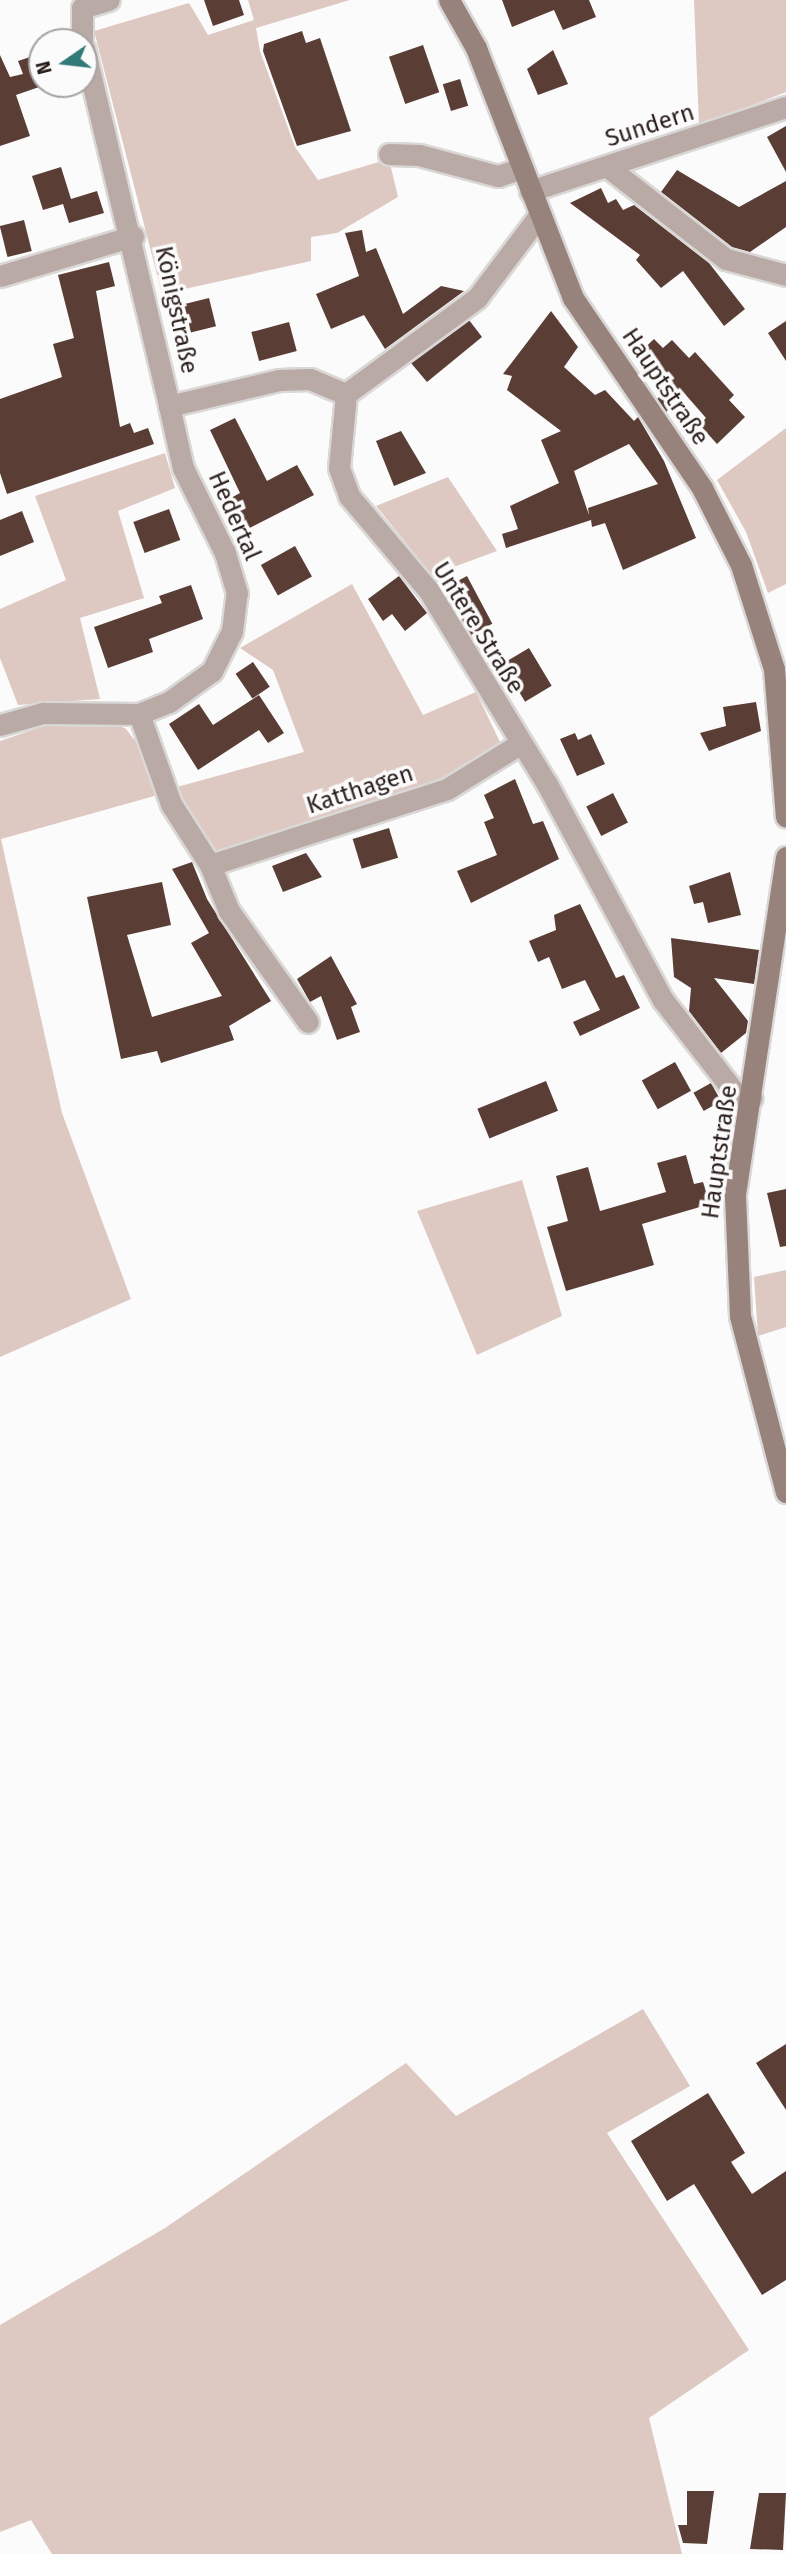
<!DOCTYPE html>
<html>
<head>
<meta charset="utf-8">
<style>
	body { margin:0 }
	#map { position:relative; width:786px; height:2554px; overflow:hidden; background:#fbfbfb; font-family:"Fira Sans",sans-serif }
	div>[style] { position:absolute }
	.green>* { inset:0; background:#dec9c2 }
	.building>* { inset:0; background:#5a3e36; transform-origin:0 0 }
	.roads { filter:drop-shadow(2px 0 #dad8d7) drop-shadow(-2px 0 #dad8d7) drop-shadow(0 2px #dad8d7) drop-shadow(0 -2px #dad8d7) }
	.minor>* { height:21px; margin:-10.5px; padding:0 10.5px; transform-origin:10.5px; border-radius:10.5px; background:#b9aaa5 }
	.tertiary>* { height:21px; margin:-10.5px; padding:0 10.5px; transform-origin:10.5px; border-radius:10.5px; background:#b9aaa5 }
	.secondary>* { height:21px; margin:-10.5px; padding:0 10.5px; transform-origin:10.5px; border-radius:10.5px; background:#98827c }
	span { translate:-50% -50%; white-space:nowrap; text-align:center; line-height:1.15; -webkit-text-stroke:7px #fbfbfb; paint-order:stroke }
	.street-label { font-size:24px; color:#2a1e1b }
	.north { position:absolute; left:28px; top:28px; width:70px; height:70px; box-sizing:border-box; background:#fbfbfb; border:2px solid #a7a3a1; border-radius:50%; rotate:256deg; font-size:19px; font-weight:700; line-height:28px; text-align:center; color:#2a1e1b }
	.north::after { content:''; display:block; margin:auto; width:24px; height:32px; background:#317a78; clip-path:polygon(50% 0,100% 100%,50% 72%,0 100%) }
</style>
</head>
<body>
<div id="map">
	<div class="green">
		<i style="clip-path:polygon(248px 0,350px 0,256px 28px,260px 51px,295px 147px,318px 180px,389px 159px,398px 197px,337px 233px,311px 237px,311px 261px,162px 294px,94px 31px,189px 3px,208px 35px,254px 20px)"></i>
		<i style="clip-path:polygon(694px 0,786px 0,786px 92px,699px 126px)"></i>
		<i style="clip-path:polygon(786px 428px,786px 584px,768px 593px,746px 532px,717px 480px)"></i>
		<i style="clip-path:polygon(165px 453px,175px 488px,118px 511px,144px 598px,80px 618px,100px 699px,18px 705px,0 658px,0 609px,66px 580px,35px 496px)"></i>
		<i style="clip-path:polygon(448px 477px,497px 551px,432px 575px,376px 506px)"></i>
		<i style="clip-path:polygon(352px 584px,423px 715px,476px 692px,500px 742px,494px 754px,437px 785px,235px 851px,217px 851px,200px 834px,177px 787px,304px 752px,273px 670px,240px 648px)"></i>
		<i style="clip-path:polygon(107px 719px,126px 729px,142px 750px,158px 795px,1px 839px,62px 1113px,131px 1299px,0 1357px,0 741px,44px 726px)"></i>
		<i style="clip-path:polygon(522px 1180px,562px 1316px,477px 1355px,417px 1211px)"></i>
		<i style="clip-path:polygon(786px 1270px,786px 1327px,758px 1336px,754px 1277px)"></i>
		<i style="clip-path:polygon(643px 2009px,690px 2086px,607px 2133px,749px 2350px,649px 2418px,682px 2554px,52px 2554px,31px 2520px,0 2532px,0 2325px,165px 2228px,406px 2063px,456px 2116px)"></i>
	</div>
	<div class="building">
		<i style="clip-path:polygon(204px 0,239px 0,244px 15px,213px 26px)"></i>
		<i style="clip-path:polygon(502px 0,589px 0,596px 17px,563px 30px,554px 10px,512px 27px)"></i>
		<i style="clip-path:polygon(302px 31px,306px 43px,320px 38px,351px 131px,297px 146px,263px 51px,264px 44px)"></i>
		<i style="left:423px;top:45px;width:50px;height:36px;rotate:71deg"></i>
		<i style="clip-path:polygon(553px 50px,568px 84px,538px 95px,527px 69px)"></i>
		<i style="clip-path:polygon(42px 53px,42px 86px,16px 95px,30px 136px,0 146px,0 55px,10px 77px,23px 74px,18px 61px)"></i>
		<i style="left:460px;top:79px;width:28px;height:18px;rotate:73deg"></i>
		<i style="clip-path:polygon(786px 126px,786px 172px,767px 137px)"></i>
		<i style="clip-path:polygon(61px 167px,71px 199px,97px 191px,104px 213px,69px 223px,63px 204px,43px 210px,32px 176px)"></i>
		<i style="clip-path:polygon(677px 170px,739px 207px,786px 181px,786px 227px,750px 252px,732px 247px,661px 192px)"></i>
		<i style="clip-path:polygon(601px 188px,608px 203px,616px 199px,623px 210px,634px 205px,709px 263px,745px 309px,724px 326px,683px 271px,661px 288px,636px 260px,640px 255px,570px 203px)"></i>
		<i style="left:24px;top:220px;width:32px;height:25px;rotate:76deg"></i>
		<i style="clip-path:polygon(362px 230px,366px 252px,376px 248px,403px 314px,441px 286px,464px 291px,385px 349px,364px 315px,331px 329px,316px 294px,359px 276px,345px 233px)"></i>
		<i style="clip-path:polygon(109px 262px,115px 286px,96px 291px,120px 427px,130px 423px,134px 433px,148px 428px,154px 444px,7px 494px,0 473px,0 399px,62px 377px,53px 344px,74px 338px,58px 275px)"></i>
		<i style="left:209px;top:298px;width:29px;height:26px;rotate:76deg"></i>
		<i style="clip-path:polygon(evenodd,551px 311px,578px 347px,564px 367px,595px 395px,605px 390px,634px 421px,638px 417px,664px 461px,696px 538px,623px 570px,605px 523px,592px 527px,591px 520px,506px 548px,502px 534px,518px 529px,510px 506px,559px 483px,541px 440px,561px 431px,507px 390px,512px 376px,503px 374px,551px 311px,629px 444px,658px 484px,588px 508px,589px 515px,574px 471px,629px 444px)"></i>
		<i style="clip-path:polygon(469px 320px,482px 337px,427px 382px,411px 363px)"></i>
		<i style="clip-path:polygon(786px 321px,786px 361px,768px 333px)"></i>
		<i style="left:289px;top:322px;width:30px;height:39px;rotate:75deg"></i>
		<i style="clip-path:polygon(654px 339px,663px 348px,672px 340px,689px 358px,695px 352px,734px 395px,729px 400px,745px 417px,717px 444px,699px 424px,706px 418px,685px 394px,666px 412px,657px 399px,667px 390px,636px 356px)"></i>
		<i style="clip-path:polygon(235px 418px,267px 481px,297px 465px,314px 495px,244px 531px,227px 500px,240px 493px,210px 430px)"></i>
		<i style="clip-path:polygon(401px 431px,426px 473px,394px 486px,376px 441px)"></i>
		<i style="left:169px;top:509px;width:33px;height:38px;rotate:70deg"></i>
		<i style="clip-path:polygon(22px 511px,34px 542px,0 556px,0 520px)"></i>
		<i style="left:295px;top:546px;width:35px;height:39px;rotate:61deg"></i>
		<i style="clip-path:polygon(399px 576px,427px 613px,405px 631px,392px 614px,383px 621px,368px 599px)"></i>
		<i style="left:467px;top:576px;width:54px;height:27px;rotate:62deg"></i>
		<i style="clip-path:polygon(191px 585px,203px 619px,149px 639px,153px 652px,108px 668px,94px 627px,162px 603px,159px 596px)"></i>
		<i style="left:529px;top:648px;width:44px;height:31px;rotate:59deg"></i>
		<i style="left:253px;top:662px;width:30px;height:21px;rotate:56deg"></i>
		<i style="clip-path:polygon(259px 695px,284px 733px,268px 743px,259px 730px,198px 770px,169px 724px,199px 704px,213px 725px)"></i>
		<i style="clip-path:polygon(756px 702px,761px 731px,709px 751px,700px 733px,726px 726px,723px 707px)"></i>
		<i style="clip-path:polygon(575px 733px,578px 740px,591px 734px,605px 764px,577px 776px,560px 739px)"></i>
		<i style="clip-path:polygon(515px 779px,533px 824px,543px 821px,559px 859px,471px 903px,457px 871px,497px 855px,484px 822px,494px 818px,484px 795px)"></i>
		<i style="left:613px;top:793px;width:33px;height:30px;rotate:63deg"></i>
		<i style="left:389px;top:828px;width:31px;height:38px;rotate:73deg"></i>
		<i style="clip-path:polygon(306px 853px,322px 877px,283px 892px,272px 866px)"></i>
		<i style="clip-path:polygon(192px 862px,207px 899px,271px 1001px,229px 1026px,234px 1040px,161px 1063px,157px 1051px,121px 1059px,87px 897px,162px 882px,171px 925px,127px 935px,152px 1017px,222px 996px,191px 943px,209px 933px,172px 869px)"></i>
		<i style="clip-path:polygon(730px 872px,741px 915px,708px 923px,703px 902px,694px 904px,689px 886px)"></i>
		<i style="clip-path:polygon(580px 904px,616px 978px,624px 975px,640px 1008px,580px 1036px,573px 1022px,600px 1010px,585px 980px,562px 989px,549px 957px,538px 962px,529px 941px,556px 930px,554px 915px)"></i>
		<i style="clip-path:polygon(671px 938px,759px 950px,754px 984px,714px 978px,748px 1021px,746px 1033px,721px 1053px,689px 1011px,691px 988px,674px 977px)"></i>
		<i style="clip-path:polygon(331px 956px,357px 1004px,351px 1007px,360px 1032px,337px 1040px,321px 996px,310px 1002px,297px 979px)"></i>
		<i style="left:675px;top:1062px;width:33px;height:38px;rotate:61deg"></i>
		<i style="left:546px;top:1081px;width:32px;height:74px;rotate:68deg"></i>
		<i style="left:711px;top:1083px;width:21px;height:20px;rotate:61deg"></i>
		<i style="clip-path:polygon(686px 1155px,694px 1184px,703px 1182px,710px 1204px,642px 1224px,654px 1265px,566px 1291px,547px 1227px,568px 1221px,556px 1176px,588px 1167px,600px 1211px,666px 1192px,657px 1163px)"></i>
		<i style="clip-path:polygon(786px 1189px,786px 1246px,780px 1247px,767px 1193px)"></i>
		<i style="clip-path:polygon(786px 2044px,786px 2110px,756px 2063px)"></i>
		<i style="clip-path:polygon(708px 2093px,745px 2153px,731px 2162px,752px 2194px,786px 2171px,786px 2280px,762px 2295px,694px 2184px,667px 2201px,631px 2141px)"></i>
		<i style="clip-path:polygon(687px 2491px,714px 2491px,707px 2544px,683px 2543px,678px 2525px,687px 2525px)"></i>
		<i style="clip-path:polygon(759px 2493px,786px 2493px,783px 2550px,750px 2549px)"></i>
	</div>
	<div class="roads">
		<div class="minor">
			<i style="left:82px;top:42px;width:34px;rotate:-90deg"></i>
			<i style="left:82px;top:8px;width:28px;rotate:-17deg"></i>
			<i style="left:84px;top:48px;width:368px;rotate:76.6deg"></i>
			<i style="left:169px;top:406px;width:113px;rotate:-13.3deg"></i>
			<i style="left:279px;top:380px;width:31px;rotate:-2deg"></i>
			<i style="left:310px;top:379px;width:39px;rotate:23deg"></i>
			<i style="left:389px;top:154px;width:30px;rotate:2deg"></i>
			<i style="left:419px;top:155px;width:82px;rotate:14.9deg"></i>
			<i style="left:498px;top:176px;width:25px;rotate:-18deg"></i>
			<i style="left:609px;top:168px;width:148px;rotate:37.9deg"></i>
			<i style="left:726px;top:259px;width:62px;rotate:14.9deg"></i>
			<i style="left:538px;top:217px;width:101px;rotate:127deg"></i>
			<i style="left:477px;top:298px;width:162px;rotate:143.8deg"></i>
			<i style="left:346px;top:394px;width:74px;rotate:95.4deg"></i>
			<i style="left:339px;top:468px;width:30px;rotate:70deg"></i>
			<i style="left:349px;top:496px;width:124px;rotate:49.9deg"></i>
			<i style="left:429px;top:591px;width:226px;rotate:58.6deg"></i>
			<i style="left:547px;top:784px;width:245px;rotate:61.8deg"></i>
			<i style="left:663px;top:1000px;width:119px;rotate:52.2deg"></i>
			<i style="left:736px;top:1094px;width:16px;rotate:14deg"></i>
			<i style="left:0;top:276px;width:139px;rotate:-16.7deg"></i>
			<i style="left:139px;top:714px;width:96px;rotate:70.4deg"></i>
			<i style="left:171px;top:804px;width:72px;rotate:57.4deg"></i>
			<i style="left:210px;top:865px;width:249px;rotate:-17.8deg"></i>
			<i style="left:447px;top:789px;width:84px;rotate:-31.8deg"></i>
			<i style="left:0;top:725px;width:45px;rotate:-15.6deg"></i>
			<i style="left:43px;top:713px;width:96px;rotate:0.6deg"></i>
			<i style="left:139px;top:714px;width:32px;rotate:-22deg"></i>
			<i style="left:169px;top:702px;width:53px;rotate:-35.8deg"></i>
			<i style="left:212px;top:671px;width:45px;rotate:-63.4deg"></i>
			<i style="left:232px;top:631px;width:38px;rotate:-83deg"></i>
			<i style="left:237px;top:593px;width:42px;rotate:-106.7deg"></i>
			<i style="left:225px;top:553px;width:95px;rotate:-116.3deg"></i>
			<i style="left:183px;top:468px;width:64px;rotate:-102.7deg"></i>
			<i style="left:210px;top:865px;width:50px;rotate:67.6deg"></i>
			<i style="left:229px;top:911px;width:136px;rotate:54.6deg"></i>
		</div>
		<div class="tertiary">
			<i style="left:530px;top:191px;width:269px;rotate:-18.2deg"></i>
		</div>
		<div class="secondary">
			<i style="left:449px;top:0;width:55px;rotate:60.6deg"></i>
			<i style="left:476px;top:48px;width:268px;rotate:68.8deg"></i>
			<i style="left:573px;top:298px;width:230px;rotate:55.8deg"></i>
			<i style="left:702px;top:488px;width:86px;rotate:63.1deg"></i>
			<i style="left:741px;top:565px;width:109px;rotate:72.4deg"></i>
			<i style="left:774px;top:669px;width:148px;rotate:85.4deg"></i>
			<i style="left:786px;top:857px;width:343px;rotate:98.6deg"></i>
			<i style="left:735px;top:1196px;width:120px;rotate:87.6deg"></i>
			<i style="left:740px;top:1316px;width:182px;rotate:75.4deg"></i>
		</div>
	</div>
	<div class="street-label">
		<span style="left:650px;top:126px;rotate:-18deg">Sundern</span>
		<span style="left:176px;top:310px;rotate:78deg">Königstraße</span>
		<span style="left:665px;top:387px;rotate:56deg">Hauptstraße</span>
		<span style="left:234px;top:516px;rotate:66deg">Hedertal</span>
		<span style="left:478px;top:628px;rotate:58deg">Untere Straße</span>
		<span style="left:360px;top:790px;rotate:-18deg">Katthagen</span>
		<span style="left:720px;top:1152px;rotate:-82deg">Hauptstraße</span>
	</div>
	<div class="north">N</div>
</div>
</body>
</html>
